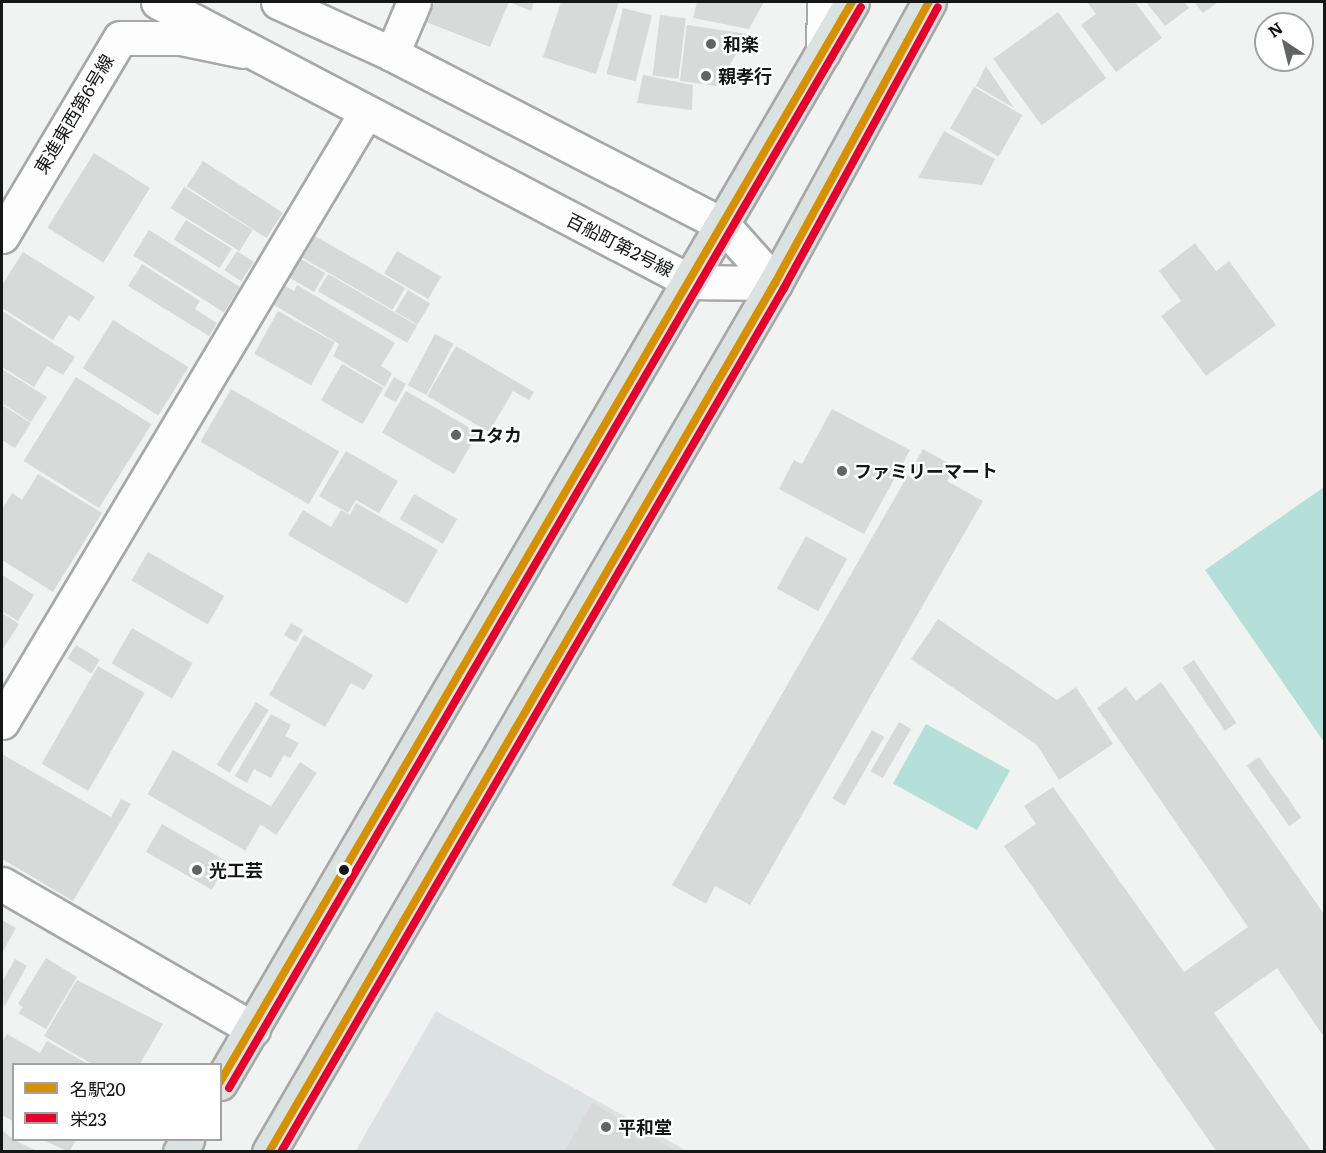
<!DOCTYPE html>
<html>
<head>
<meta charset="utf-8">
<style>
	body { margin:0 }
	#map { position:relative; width:1326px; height:1153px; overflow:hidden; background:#f1f2f2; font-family:Literata,"Noto Sans JP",serif }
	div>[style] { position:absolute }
	.built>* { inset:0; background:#dbe2e1 }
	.green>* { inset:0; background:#b5e0da; transform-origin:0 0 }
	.building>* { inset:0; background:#d8dada; transform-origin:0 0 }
	.roads { filter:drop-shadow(2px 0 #a7a8a8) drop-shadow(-2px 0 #a7a8a8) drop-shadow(0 2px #a7a8a8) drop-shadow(0 -2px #a7a8a8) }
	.minor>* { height:33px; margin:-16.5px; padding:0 16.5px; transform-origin:16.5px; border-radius:16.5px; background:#fdfdfd }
	.tertiary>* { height:33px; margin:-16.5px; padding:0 16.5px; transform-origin:16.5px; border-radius:16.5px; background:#fdfdfd }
	.primary>* { height:33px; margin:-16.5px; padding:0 16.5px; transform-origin:16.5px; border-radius:16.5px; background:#dae3e1 }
	.bus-1>* { height:8px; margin:-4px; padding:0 4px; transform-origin:4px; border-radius:4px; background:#d59103 }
	.bus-2>* { height:8px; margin:-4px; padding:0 4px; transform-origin:4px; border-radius:4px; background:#e4002b }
	.dots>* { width:16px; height:16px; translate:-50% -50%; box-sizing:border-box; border:3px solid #fff; border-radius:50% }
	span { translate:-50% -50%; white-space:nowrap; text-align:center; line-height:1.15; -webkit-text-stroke:4.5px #fff; paint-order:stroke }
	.poi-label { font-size:18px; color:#151717; font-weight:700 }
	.left { translate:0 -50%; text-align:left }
	.street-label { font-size:18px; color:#151717 }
	.frame { position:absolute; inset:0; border:3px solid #151717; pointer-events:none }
	.legend { position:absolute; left:12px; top:1063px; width:210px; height:78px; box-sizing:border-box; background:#fff; border:2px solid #a1a2a2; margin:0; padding:8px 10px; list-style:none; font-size:18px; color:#151717 }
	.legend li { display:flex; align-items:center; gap:12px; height:30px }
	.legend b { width:30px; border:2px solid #a1a2a2 }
	.north { position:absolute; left:1254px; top:12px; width:60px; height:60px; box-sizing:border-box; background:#fff; border:2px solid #a1a2a2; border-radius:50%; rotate:325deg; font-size:16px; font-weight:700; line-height:24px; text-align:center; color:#151717 }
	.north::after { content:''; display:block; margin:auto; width:21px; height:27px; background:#626464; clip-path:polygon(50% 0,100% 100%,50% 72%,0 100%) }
</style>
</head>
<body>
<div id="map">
	<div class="built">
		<i style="clip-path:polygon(436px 1011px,687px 1151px,355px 1152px)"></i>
	</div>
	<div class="green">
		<i style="clip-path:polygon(1324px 487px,1324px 742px,1205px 570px)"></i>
		<i style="left:926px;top:724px;width:96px;height:68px;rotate:29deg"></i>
	</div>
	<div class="building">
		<i style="clip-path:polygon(435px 2px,534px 2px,531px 11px,509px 2px,490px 47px,426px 22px)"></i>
		<i style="clip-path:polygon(561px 2px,619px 2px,596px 74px,543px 57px)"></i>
		<i style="clip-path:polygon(697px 2px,764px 2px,749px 29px,693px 18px)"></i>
		<i style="clip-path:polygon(1087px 2px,1135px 2px,1162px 38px,1116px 72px,1081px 25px,1096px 14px)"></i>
		<i style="clip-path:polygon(1146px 2px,1184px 2px,1189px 8px,1165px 26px)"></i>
		<i style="clip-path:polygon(1194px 2px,1218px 2px,1203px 13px)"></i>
		<i style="left:623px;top:8px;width:30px;height:68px;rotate:14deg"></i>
		<i style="left:1058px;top:12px;width:82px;height:80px;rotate:54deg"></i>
		<i style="left:660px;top:15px;width:26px;height:61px;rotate:7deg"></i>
		<i style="clip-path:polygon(687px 25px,748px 34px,717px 86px,680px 81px)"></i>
		<i style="clip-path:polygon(986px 66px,1014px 108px,976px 86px)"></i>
		<i style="clip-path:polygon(643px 75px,693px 85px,692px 110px,637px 103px)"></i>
		<i style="left:974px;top:87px;width:56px;height:48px;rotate:30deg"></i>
		<i style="clip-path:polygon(944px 131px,995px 159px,982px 185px,918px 178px)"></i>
		<i style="left:94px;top:153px;width:66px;height:88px;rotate:32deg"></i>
		<i style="left:203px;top:161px;width:95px;height:30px;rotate:33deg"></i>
		<i style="left:184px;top:187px;width:81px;height:25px;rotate:32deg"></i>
		<i style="left:186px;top:220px;width:54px;height:23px;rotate:32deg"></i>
		<i style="left:149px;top:230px;width:107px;height:30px;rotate:32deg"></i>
		<i style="left:315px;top:236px;width:104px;height:25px;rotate:30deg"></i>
		<i style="clip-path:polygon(1195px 243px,1216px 271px,1229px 261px,1276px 325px,1206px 376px,1161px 316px,1181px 301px,1159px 271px)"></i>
		<i style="left:237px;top:251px;width:20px;height:23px;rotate:33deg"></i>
		<i style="left:397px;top:251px;width:51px;height:26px;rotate:30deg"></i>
		<i style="clip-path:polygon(23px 252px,95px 297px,79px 321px,69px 315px,53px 340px,2px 308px,2px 285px)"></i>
		<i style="left:301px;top:259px;width:28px;height:22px;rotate:30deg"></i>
		<i style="clip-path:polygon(142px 264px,200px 301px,195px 309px,217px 323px,209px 336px,128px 286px)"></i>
		<i style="left:328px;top:274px;width:103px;height:20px;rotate:30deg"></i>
		<i style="clip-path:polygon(297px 285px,395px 343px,381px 366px,392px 373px,385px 387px,333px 356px,339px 344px,274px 305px,285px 286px,294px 291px)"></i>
		<i style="left:408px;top:290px;width:26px;height:25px;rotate:31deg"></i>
		<i style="clip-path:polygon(2px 311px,75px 357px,63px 375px,47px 366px,34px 387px,2px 367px)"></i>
		<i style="left:278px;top:311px;width:65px;height:49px;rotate:29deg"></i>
		<i style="left:113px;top:320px;width:89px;height:57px;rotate:32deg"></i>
		<i style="left:435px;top:334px;width:21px;height:58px;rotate:28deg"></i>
		<i style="clip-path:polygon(456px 346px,534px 392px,529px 400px,513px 391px,489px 432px,427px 396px)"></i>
		<i style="left:342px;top:364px;width:48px;height:42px;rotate:30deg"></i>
		<i style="clip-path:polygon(2px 369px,47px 397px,31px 422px,2px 403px)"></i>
		<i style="left:76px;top:377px;width:89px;height:99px;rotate:32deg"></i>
		<i style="left:394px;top:377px;width:14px;height:21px;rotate:30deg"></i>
		<i style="left:231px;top:389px;width:125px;height:61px;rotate:30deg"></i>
		<i style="left:406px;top:391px;width:83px;height:48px;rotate:30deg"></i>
		<i style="clip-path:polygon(2px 405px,31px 423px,15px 448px,2px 440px)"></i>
		<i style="clip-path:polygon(832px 409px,910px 450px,864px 534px,779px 489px,794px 460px,802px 464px)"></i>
		<i style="clip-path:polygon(923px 449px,955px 467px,947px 481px,983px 501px,750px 905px,715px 886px,706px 904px,672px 885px)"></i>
		<i style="clip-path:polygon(346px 451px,398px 481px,379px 513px,356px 500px,348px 513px,319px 496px)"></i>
		<i style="clip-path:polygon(38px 474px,102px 513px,53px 592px,2px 560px,2px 509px,12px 493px,22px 500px)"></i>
		<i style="left:414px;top:494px;width:50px;height:29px;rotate:30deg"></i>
		<i style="clip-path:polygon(356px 503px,438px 550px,407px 604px,288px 535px,303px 510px,331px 527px,341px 510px,350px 515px)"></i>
		<i style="left:806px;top:536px;width:47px;height:60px;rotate:29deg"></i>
		<i style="left:148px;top:552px;width:88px;height:33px;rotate:30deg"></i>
		<i style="clip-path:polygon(2px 575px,34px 595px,18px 621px,2px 611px)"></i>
		<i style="clip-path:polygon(2px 613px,19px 624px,3px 649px,2px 648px)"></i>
		<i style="clip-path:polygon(938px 619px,1057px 700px,1076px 687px,1113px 744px,1059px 780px,1037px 745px,911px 659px)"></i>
		<i style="left:291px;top:623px;width:14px;height:14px;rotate:30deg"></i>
		<i style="left:132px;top:628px;width:70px;height:41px;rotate:30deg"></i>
		<i style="clip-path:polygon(304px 635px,373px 675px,364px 690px,351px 683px,325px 727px,269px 695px)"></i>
		<i style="left:76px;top:645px;width:28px;height:16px;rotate:32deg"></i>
		<i style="left:1194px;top:660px;width:76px;height:14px;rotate:56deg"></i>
		<i style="left:98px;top:666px;width:54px;height:113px;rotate:30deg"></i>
		<i style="clip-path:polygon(1161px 682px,1324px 914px,1324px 1037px,1277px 968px,1214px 1013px,1312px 1152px,1217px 1152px,1004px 846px,1036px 824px,1024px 806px,1053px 787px,1184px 972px,1248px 927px,1097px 708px,1126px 687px,1136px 701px)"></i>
		<i style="left:256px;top:702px;width:15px;height:74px;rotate:32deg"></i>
		<i style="clip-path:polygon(271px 714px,291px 725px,285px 736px,299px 743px,290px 758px,284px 755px,271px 778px,254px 769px,247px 783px,235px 776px)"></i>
		<i style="left:899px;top:722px;width:14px;height:57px;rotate:30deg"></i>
		<i style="left:872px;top:730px;width:14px;height:79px;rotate:30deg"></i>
		<i style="left:173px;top:750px;width:113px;height:51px;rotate:30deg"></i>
		<i style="clip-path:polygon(2px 754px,111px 817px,121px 799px,131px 804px,73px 901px,2px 859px)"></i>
		<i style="left:1259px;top:757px;width:74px;height:15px;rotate:55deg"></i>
		<i style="left:300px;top:762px;width:20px;height:74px;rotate:33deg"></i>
		<i style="left:162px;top:824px;width:76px;height:32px;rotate:30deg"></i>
		<i style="clip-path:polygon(2px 920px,16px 928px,2px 953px)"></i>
		<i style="clip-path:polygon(46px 958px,77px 977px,46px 1029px,18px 1013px,23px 1007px,18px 1004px)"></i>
		<i style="clip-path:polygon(15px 959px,27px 966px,4px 1007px,2px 982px)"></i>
		<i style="clip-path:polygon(77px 980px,163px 1024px,140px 1064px,92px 1064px,44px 1036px)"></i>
		<i style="clip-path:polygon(7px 1034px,40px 1053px,47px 1041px,88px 1064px,14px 1064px,14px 1122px,2px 1115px,2px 1042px)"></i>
		<i style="clip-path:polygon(592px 1103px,678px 1152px,564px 1152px)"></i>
		<i style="clip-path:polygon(3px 1131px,14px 1140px,39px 1152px,2px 1152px)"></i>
		<i style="clip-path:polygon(43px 1140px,76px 1140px,69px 1152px)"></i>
	</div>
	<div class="roads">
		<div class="minor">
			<i style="left:823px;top:52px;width:50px;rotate:-88.9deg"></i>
			<i style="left:392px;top:54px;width:56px;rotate:-67.1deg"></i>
			<i style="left:2px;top:236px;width:230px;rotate:-59.2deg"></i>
			<i style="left:120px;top:38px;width:61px"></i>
			<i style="left:181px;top:38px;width:63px;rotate:11.8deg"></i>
			<i style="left:2px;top:722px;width:708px;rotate:-59.16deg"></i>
			<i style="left:2px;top:884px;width:290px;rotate:30deg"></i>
		</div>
		<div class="tertiary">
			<i style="left:158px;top:2px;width:602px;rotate:27.71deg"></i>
			<i style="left:691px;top:282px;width:84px;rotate:0.7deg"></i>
			<i style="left:278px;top:2px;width:125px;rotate:24.5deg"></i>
			<i style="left:392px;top:54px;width:373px;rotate:27.3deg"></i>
			<i style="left:723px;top:225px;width:78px;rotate:48.1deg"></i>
		</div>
		<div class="primary">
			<i style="left:220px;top:1083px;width:1252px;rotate:-59.69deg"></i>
			<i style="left:180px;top:1152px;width:14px;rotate:-60deg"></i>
			<i style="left:269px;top:1152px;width:1006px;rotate:-59.79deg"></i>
			<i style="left:775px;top:283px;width:320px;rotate:-61.3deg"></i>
		</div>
	</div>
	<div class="bus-1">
		<i style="left:220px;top:1082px;width:1251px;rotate:-59.66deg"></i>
		<i style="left:269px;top:1152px;width:1006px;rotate:-59.79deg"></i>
		<i style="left:775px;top:283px;width:320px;rotate:-61.3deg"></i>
	</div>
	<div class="bus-2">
		<i style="left:229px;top:1088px;width:1252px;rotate:-59.69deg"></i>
		<i style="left:281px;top:1152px;width:1000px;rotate:-59.79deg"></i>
		<i style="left:784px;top:288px;width:320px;rotate:-61.3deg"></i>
	</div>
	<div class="dots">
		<i style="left:711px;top:44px;background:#626464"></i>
		<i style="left:706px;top:76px;background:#626464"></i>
		<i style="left:456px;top:435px;background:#626464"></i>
		<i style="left:842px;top:471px;background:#626464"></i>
		<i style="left:197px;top:870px;background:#626464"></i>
		<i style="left:344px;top:870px;background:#151717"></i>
		<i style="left:606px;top:1127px;background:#626464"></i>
	</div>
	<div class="poi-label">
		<span class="left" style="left:723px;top:44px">和楽</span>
		<span class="left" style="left:718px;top:76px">親孝行</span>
		<span class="left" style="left:468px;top:435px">ユタカ</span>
		<span class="left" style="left:854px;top:471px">ファミリーマート</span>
		<span class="left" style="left:209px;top:870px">光工芸</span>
		<span class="left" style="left:618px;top:1127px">平和堂</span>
	</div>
	<div class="street-label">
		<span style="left:74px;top:114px;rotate:-59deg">東進東西第6号線</span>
		<span style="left:620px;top:245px;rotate:27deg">百船町第2号線</span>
	</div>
	<div class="frame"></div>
	<ul class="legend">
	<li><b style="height:8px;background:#d59103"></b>名駅20</li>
	<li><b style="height:8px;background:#e4002b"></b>栄23</li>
	</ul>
	<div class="north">N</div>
</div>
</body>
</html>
